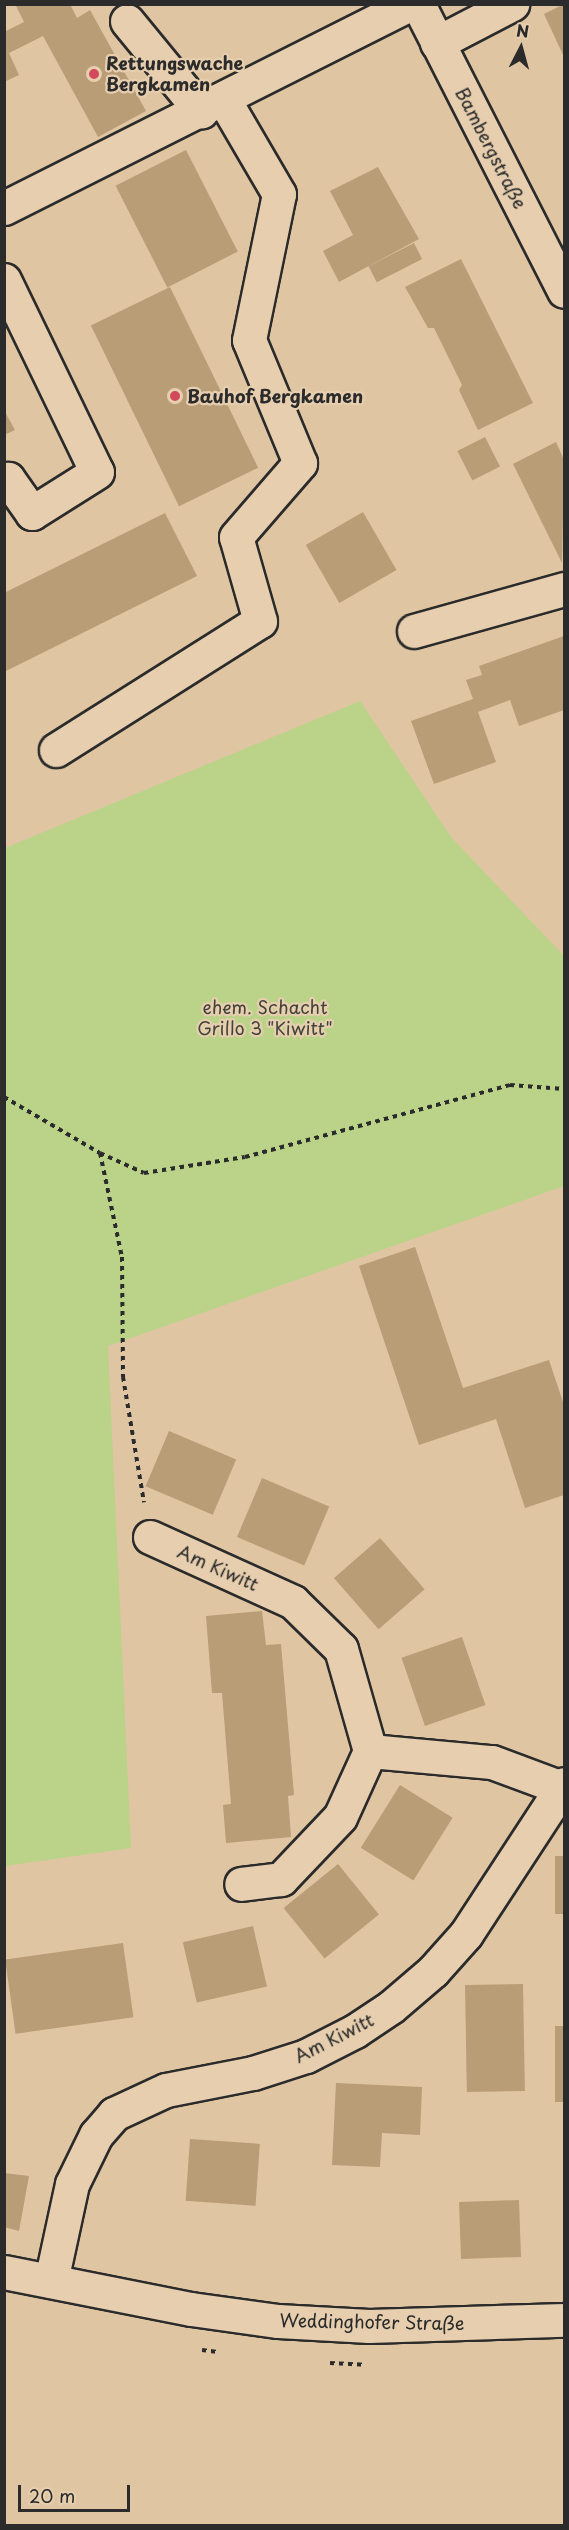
<!DOCTYPE html>
<html>
<head>
<meta charset="utf-8">
<style>
	body { margin:0 }
	#map { position:relative; width:569px; height:2530px; overflow:hidden; background:#dfc5a1; font-family:"Playpen Sans",sans-serif }
	div>[style] { position:absolute }
	.green>* { inset:0; background:#bbd389 }
	.building>* { inset:0; background:#b89d77; transform-origin:0 0 }
	.path>* { height:4px; margin-top:-2px; transform-origin:0; background:repeating-linear-gradient(90deg,#2b2b2b 0 4.5px,transparent 0 9px) }
	.roads { filter:drop-shadow(2px 0 #2b2b2b) drop-shadow(-2px 0 #2b2b2b) drop-shadow(0 2px #2b2b2b) drop-shadow(0 -2px #2b2b2b) }
	.minor>* { height:33px; margin:-16.5px; padding:0 16.5px; transform-origin:16.5px; border-radius:16.5px; background:#e6ceae }
	.dots>* { width:16px; height:16px; translate:-50% -50%; box-sizing:border-box; border:3px solid #e6ceae; border-radius:50% }
	span { translate:-50% -50%; white-space:nowrap; text-align:center; line-height:1.15; -webkit-text-stroke:4.5px #e6ceae; paint-order:stroke }
	.poi-label { font-size:18px; color:#2b2b2b; font-weight:700 }
	.left { translate:0 -50%; text-align:left }
	.street-label { font-size:18px; color:#2b2b2b }
	.park-label { font-size:18px; color:#414439 }
	.frame { position:absolute; inset:0; border:6px solid #2b2b2b; pointer-events:none }
	.north { position:absolute; left:491px; top:18px; width:60px; height:60px; -webkit-text-stroke:4px #e6ceae; paint-order:stroke; rotate:6deg; font-size:16px; font-weight:700; line-height:24px; text-align:center; color:#2b2b2b }
	.north::after { content:''; display:block; margin:auto; width:21px; height:27px; background:#2b2b2b; clip-path:polygon(50% 0,100% 100%,50% 72%,0 100%) }
	.scale { position:absolute; left:18px; top:2485px; width:112px; height:27px; box-sizing:border-box; border:3px solid #2b2b2b; border-top:0; padding-left:8px; font-size:18px; line-height:21px; white-space:nowrap; color:#2b2b2b; -webkit-text-stroke:4px #e6ceae; paint-order:stroke }
</style>
</head>
<body>
<div id="map">
	<div class="green">
		<i style="clip-path:polygon(360px 701px,451px 837px,564px 956px,564px 1186px,108px 1346px,131px 1848px,5px 1866px,5px 848px)"></i>
	</div>
	<div class="building">
		<i style="clip-path:polygon(15px 4px,70px 4px,77px 18px,90px 10px,146px 111px,98px 137px,43px 36px,9px 53px,19px 75px,4px 82px,4px 32px,24px 22px)"></i>
		<i style="clip-path:polygon(564px 4px,564px 57px,544px 14px)"></i>
		<i style="left:186px;top:150px;width:114px;height:79px;rotate:63deg"></i>
		<i style="clip-path:polygon(378px 167px,419px 239px,339px 282px,323px 251px,353px 235px,330px 191px)"></i>
		<i style="left:414px;top:243px;width:18px;height:51px;rotate:63deg"></i>
		<i style="clip-path:polygon(461px 259px,533px 403px,478px 430px,459px 390px,462px 385px,434px 328px,428px 328px,405px 287px)"></i>
		<i style="left:170px;top:287px;width:201px;height:88px;rotate:64deg"></i>
		<i style="clip-path:polygon(4px 410px,15px 430px,4px 435px)"></i>
		<i style="left:485px;top:437px;width:33px;height:31px;rotate:63deg"></i>
		<i style="clip-path:polygon(556px 442px,564px 460px,562px 563px,513px 464px)"></i>
		<i style="left:363px;top:512px;width:67px;height:66px;rotate:60deg"></i>
		<i style="clip-path:polygon(165px 513px,197px 576px,4px 672px,4px 593px)"></i>
		<i style="clip-path:polygon(564px 636px,564px 710px,519px 726px,510px 700px,478px 712px,496px 762px,434px 784px,411px 721px,473px 699px,466px 680px,482px 675px,479px 666px)"></i>
		<i style="clip-path:polygon(415px 1247px,463px 1388px,549px 1360px,564px 1405px,564px 1495px,525px 1508px,496px 1419px,419px 1445px,359px 1266px)"></i>
		<i style="left:169px;top:1431px;width:73px;height:60px;rotate:23deg"></i>
		<i style="left:262px;top:1478px;width:73px;height:64px;rotate:23deg"></i>
		<i style="left:380px;top:1538px;width:68px;height:61px;rotate:49deg"></i>
		<i style="clip-path:polygon(262px 1611px,266px 1645px,281px 1644px,294px 1795px,288px 1796px,291px 1837px,226px 1843px,223px 1805px,231px 1804px,222px 1693px,212px 1693px,206px 1616px)"></i>
		<i style="left:462px;top:1637px;width:72px;height:64px;rotate:71deg"></i>
		<i style="left:400px;top:1785px;width:62px;height:74px;rotate:32deg"></i>
		<i style="left:564px;top:1856px;width:58px;height:9px;rotate:90deg"></i>
		<i style="left:338px;top:1864px;width:65px;height:70px;rotate:51deg"></i>
		<i style="left:253px;top:1926px;width:62px;height:72px;rotate:77deg"></i>
		<i style="left:123px;top:1943px;width:75px;height:119px;rotate:82deg"></i>
		<i style="left:523px;top:1984px;width:107px;height:58px;rotate:89deg"></i>
		<i style="left:555px;top:2026px;width:9px;height:76px"></i>
		<i style="clip-path:polygon(336px 2083px,422px 2087px,420px 2135px,382px 2133px,380px 2167px,332px 2165px)"></i>
		<i style="left:190px;top:2139px;width:70px;height:62px;rotate:4deg"></i>
		<i style="clip-path:polygon(4px 2173px,29px 2176px,19px 2231px,4px 2227px)"></i>
		<i style="left:519px;top:2200px;width:57px;height:60px;rotate:88deg"></i>
	</div>
	<div class="path">
		<i style="left:4px;top:1097px;width:111px;rotate:30.3deg"></i>
		<i style="left:100px;top:1153px;width:106px;rotate:78.1deg"></i>
		<i style="left:122px;top:1257px;width:120px;rotate:89.5deg"></i>
		<i style="left:123px;top:1377px;width:127px;rotate:80.5deg"></i>
		<i style="left:100px;top:1153px;width:48px;rotate:24.4deg"></i>
		<i style="left:144px;top:1173px;width:102px;rotate:-9deg"></i>
		<i style="left:245px;top:1157px;width:275px;rotate:-15.2deg"></i>
		<i style="left:510px;top:1085px;width:54px;rotate:4.2deg"></i>
		<i style="left:202px;top:2350px;width:16px;rotate:7deg"></i>
		<i style="left:330px;top:2363px;width:35px;rotate:3deg"></i>
	</div>
	<div class="roads">
		<div class="minor">
			<i style="left:418px;top:4px;width:322px;rotate:63deg"></i>
			<i style="left:127px;top:21px;width:117px;rotate:50.6deg"></i>
			<i style="left:437px;top:43px;width:85px;rotate:-27.5deg"></i>
			<i style="left:4px;top:208px;width:453px;rotate:-26.7deg"></i>
			<i style="left:4px;top:280px;width:213px;rotate:64.2deg"></i>
			<i style="left:97px;top:472px;width:77px;rotate:147.8deg"></i>
			<i style="left:32px;top:513px;width:42px;rotate:-125.2deg"></i>
			<i style="left:8px;top:479px;width:4px;rotate:166deg"></i>
			<i style="left:414px;top:631px;width:156px;rotate:-15.6deg"></i>
			<i style="left:56px;top:750px;width:241px;rotate:-32.3deg"></i>
			<i style="left:260px;top:621px;width:87px;rotate:-105.9deg"></i>
			<i style="left:236px;top:537px;width:98px;rotate:-49.1deg"></i>
			<i style="left:300px;top:463px;width:133px;rotate:-112.5deg"></i>
			<i style="left:249px;top:340px;width:149px;rotate:-78.4deg"></i>
			<i style="left:279px;top:194px;width:109px;rotate:-120.3deg"></i>
			<i style="left:150px;top:1537px;width:157px;rotate:24.4deg"></i>
			<i style="left:293px;top:1602px;width:67px;rotate:44.4deg"></i>
			<i style="left:341px;top:1649px;width:106px;rotate:74.1deg"></i>
			<i style="left:370px;top:1751px;width:72px;rotate:114.4deg"></i>
			<i style="left:340px;top:1817px;width:86px;rotate:133.6deg"></i>
			<i style="left:281px;top:1879px;width:40px;rotate:172.9deg"></i>
			<i style="left:370px;top:1751px;width:122px;rotate:5.2deg"></i>
			<i style="left:492px;top:1762px;width:75px;rotate:20.4deg"></i>
			<i style="left:4px;top:2272px;width:191px;rotate:11.2deg"></i>
			<i style="left:191px;top:2309px;width:88px;rotate:7.9deg"></i>
			<i style="left:278px;top:2321px;width:91px;rotate:3.1deg"></i>
			<i style="left:369px;top:2326px;width:195px;rotate:-1.8deg"></i>
			<i style="left:51px;top:2281px;width:99px;rotate:-77.8deg"></i>
			<i style="left:72px;top:2184px;width:55px;rotate:-63.9deg"></i>
			<i style="left:96px;top:2135px;width:28px;rotate:-49deg"></i>
			<i style="left:114px;top:2114px;width:57px;rotate:-24.8deg"></i>
			<i style="left:166px;top:2090px;width:89px;rotate:-11.1deg"></i>
			<i style="left:253px;top:2073px;width:56px;rotate:-17.8deg"></i>
			<i style="left:306px;top:2056px;width:55px;rotate:-27deg"></i>
			<i style="left:355px;top:2031px;width:43px;rotate:-33.7deg"></i>
			<i style="left:391px;top:2007px;width:55px;rotate:-40.6deg"></i>
			<i style="left:433px;top:1971px;width:50px;rotate:-48.3deg"></i>
			<i style="left:466px;top:1934px;width:179px;rotate:-56.8deg"></i>
		</div>
	</div>
	<div class="dots">
		<i style="left:94px;top:74px;background:#d1495b"></i>
		<i style="left:175px;top:396px;background:#d1495b"></i>
	</div>
	<div class="poi-label">
		<span class="left" style="left:106px;top:74px">Rettungswache<br>Bergkamen</span>
		<span class="left" style="left:187px;top:396px">Bauhof Bergkamen</span>
	</div>
	<div class="street-label">
		<span style="left:491px;top:148px;rotate:63deg">Bambergstraße</span>
		<span style="left:218px;top:1568px;rotate:24deg">Am Kiwitt</span>
		<span style="left:334px;top:2038px;rotate:-27deg">Am Kiwitt</span>
		<span style="left:372px;top:2322px;rotate:1deg">Weddinghofer Straße</span>
	</div>
	<div class="park-label">
		<span style="left:265px;top:1018px">ehem. Schacht<br>Grillo 3 "Kiwitt"</span>
	</div>
	<div class="frame"></div>
	<div class="north">N</div>
	<div class="scale">20 m</div>
</div>
</body>
</html>
